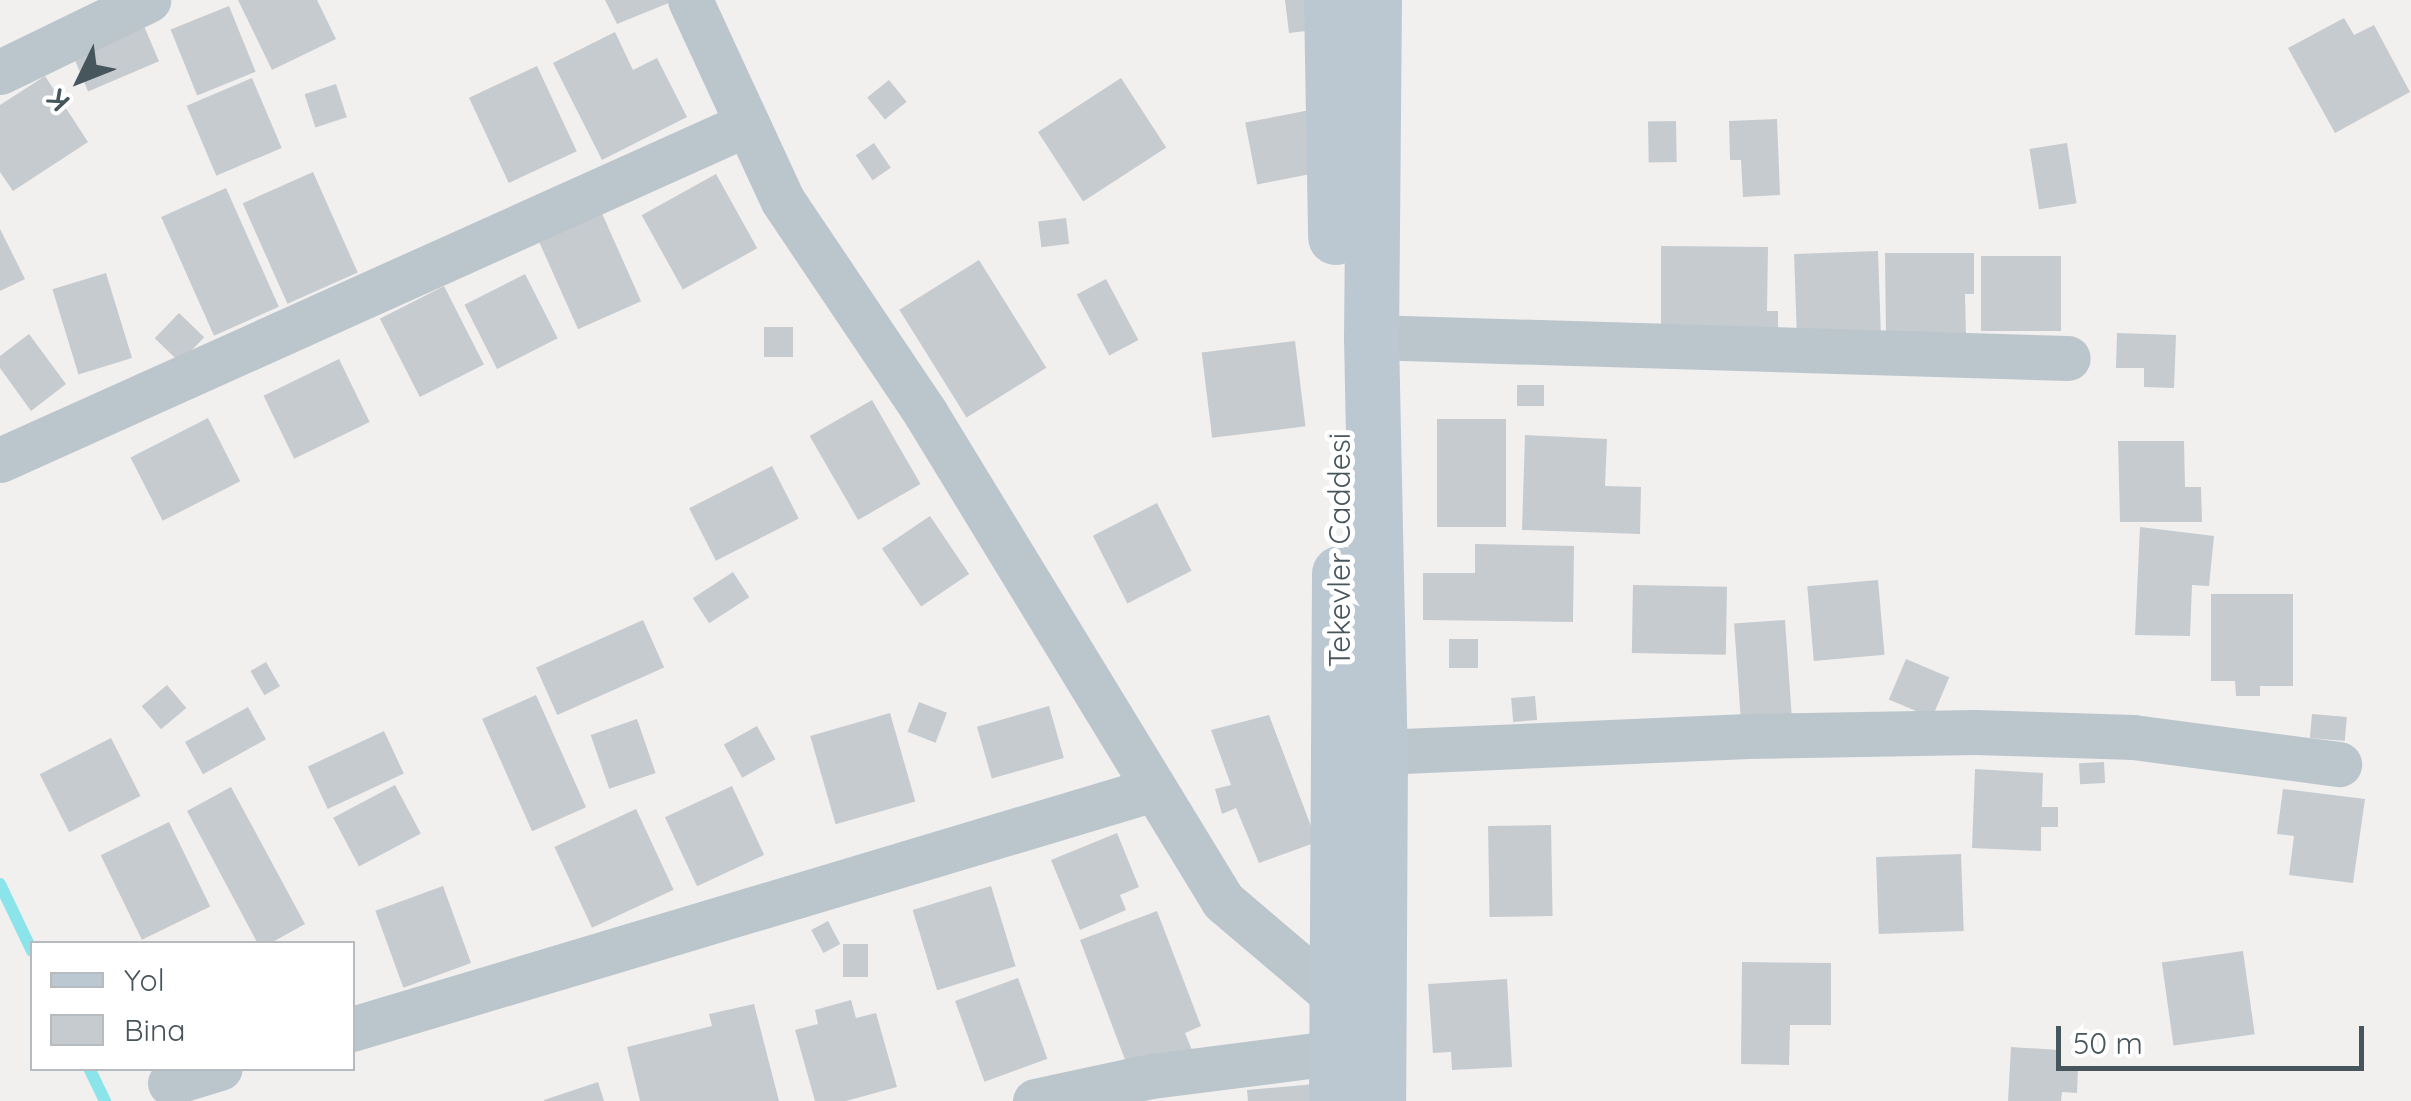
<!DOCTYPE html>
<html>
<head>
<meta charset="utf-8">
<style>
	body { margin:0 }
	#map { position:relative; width:2411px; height:1101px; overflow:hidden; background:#f2efef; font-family:Quicksand,sans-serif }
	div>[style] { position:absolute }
	.stream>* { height:12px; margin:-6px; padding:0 6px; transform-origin:6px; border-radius:6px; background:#8ce4eb }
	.building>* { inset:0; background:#c6cbcf; transform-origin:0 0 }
	.street>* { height:45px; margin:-22.5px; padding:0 22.5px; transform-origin:22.5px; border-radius:22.5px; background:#bbc6cc }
	.secondary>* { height:55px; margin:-27.5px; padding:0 27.5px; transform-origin:27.5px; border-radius:27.5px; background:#bbc8d1 }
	span { translate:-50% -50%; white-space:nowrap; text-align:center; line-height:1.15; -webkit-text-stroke:10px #fff; paint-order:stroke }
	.street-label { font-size:30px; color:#47555c }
	.legend { position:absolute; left:30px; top:941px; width:325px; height:130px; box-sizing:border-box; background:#fff; border:2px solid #b5bbbe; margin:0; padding:12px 18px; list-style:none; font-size:30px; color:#47555c }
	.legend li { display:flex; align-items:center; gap:20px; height:50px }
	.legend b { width:50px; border:2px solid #b5bbbe }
	.north { position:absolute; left:30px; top:30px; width:100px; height:100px; -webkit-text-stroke:8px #fff; paint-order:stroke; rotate:227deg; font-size:28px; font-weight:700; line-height:40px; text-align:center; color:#47555c }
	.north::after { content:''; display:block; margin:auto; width:35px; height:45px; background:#47555c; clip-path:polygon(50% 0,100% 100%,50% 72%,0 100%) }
	.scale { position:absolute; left:2056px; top:1026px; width:308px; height:45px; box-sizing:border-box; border:5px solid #47555c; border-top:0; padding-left:12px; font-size:30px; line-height:35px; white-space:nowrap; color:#47555c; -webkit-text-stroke:8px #fff; paint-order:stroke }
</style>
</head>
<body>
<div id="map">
	<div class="stream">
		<i style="left:0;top:884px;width:74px;rotate:64.5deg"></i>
		<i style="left:89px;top:1068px;width:37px;rotate:64deg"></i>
	</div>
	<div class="building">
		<i style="clip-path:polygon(238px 0,317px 0,336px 39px,272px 70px)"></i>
		<i style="clip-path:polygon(605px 0,676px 0,617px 24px)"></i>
		<i style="clip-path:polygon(1285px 0,1328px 0,1331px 28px,1289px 33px)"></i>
		<i style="left:229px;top:6px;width:71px;height:63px;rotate:68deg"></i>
		<i style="clip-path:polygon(2344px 18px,2354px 35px,2374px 25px,2410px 92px,2335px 133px,2288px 48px)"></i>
		<i style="left:141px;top:19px;width:46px;height:77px;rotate:67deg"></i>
		<i style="clip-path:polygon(615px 32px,633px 70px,657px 58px,687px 117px,602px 160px,553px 63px)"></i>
		<i style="left:537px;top:66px;width:94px;height:75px;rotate:65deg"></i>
		<i style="clip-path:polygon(45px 76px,88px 142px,13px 191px,0 172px,0 105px)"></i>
		<i style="left:252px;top:78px;width:76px;height:71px;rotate:67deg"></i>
		<i style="left:1121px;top:78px;width:83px;height:99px;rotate:57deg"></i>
		<i style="left:889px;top:80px;width:28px;height:28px;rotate:51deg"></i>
		<i style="left:336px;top:84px;width:35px;height:33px;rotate:72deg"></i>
		<i style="left:1310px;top:110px;width:63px;height:66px;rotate:79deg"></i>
		<i style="clip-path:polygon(1777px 119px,1780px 195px,1743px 197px,1741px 160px,1730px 160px,1729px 121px)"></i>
		<i style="left:1676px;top:121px;width:41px;height:28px;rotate:89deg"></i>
		<i style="left:874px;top:143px;width:30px;height:22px;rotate:56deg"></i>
		<i style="left:2067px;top:143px;width:61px;height:38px;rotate:81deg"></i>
		<i style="left:313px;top:172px;width:110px;height:77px;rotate:66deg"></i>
		<i style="left:716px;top:174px;width:85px;height:85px;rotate:61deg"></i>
		<i style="left:226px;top:188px;width:130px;height:71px;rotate:66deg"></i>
		<i style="left:600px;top:209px;width:101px;height:69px;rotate:66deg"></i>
		<i style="left:1066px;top:218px;width:26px;height:28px;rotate:83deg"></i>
		<i style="clip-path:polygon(0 229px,25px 279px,0 291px)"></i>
		<i style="clip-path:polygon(1661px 246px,1768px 247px,1767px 311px,1778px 311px,1778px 340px,1661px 340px)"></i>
		<i style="left:1878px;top:251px;width:85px;height:84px;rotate:88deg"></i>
		<i style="clip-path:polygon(1885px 253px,1974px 253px,1974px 294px,1965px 294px,1966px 335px,1886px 335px)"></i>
		<i style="left:1981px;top:256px;width:80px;height:75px"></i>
		<i style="left:979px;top:260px;width:127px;height:94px;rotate:58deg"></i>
		<i style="left:106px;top:273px;width:89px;height:56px;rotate:73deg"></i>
		<i style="left:525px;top:274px;width:72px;height:68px;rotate:63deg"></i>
		<i style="left:1106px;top:279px;width:69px;height:33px;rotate:62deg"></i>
		<i style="left:444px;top:286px;width:88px;height:72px;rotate:63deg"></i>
		<i style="left:179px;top:313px;width:35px;height:35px;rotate:44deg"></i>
		<i style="left:764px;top:327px;width:29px;height:30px"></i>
		<i style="clip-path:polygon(2117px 333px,2176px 335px,2174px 388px,2144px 387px,2144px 368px,2116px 368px)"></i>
		<i style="clip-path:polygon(29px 334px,66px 384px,31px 411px,0 368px,0 356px)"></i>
		<i style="left:1295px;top:341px;width:86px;height:94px;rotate:83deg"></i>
		<i style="left:339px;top:359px;width:70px;height:84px;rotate:64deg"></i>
		<i style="left:1517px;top:385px;width:27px;height:21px"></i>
		<i style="left:872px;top:400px;width:97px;height:72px;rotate:60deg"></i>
		<i style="left:208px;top:418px;width:71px;height:87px;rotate:63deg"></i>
		<i style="left:1437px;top:419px;width:69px;height:108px"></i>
		<i style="clip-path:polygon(1525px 435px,1607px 439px,1605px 486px,1641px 487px,1640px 534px,1522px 530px)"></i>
		<i style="clip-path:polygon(2118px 441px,2184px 441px,2185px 487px,2201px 487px,2202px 522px,2120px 522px)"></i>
		<i style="left:772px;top:466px;width:59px;height:93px;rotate:63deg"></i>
		<i style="left:1157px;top:503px;width:76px;height:72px;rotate:63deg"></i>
		<i style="left:930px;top:516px;width:70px;height:58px;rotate:56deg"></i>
		<i style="clip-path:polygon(2140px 527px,2214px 536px,2209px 586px,2192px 585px,2190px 636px,2135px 635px)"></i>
		<i style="clip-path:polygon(1475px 544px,1574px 546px,1573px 622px,1423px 620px,1423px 573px,1475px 573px)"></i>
		<i style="left:733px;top:572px;width:30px;height:48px;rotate:57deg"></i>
		<i style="left:1878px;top:580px;width:75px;height:71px;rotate:85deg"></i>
		<i style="left:1633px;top:585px;width:94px;height:68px;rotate:1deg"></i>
		<i style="clip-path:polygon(2211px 594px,2293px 594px,2293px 686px,2260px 686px,2260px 696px,2236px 696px,2235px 681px,2211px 681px)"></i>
		<i style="left:643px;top:620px;width:52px;height:117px;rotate:66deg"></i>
		<i style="left:1785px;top:620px;width:95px;height:51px;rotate:86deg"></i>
		<i style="left:1449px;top:639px;width:29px;height:29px"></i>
		<i style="left:1906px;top:659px;width:47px;height:44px;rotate:23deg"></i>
		<i style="left:266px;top:662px;width:28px;height:18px;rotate:60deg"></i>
		<i style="left:167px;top:685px;width:30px;height:33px;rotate:50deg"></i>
		<i style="left:536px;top:695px;width:123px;height:59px;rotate:66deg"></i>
		<i style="left:1535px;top:696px;width:24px;height:24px;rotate:85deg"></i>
		<i style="left:919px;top:702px;width:30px;height:32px;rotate:21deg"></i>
		<i style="left:1049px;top:706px;width:54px;height:75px;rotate:74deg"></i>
		<i style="left:248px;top:707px;width:37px;height:72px;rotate:61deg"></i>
		<i style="left:890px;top:713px;width:92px;height:83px;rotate:74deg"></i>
		<i style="left:2312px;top:714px;width:35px;height:24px;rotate:5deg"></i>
		<i style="clip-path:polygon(1269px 715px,1317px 842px,1259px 863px,1236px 808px,1222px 814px,1215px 789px,1231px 785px,1211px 730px)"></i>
		<i style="left:637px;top:719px;width:57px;height:49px;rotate:71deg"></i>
		<i style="left:757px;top:726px;width:38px;height:38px;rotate:61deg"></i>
		<i style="left:384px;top:731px;width:47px;height:84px;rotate:65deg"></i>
		<i style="left:111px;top:738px;width:65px;height:80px;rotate:63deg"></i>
		<i style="left:2104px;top:762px;width:21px;height:25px;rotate:87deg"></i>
		<i style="clip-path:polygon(1975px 769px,2043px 773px,2042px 807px,2058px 807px,2058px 827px,2041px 827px,2041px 851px,1972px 848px)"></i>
		<i style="left:395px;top:785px;width:55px;height:70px;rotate:62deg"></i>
		<i style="left:732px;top:786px;width:76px;height:74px;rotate:65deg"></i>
		<i style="clip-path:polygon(231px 787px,305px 924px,269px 944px,258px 944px,187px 811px)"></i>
		<i style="clip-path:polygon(2283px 789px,2365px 799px,2353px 883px,2289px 875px,2294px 836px,2277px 834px)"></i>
		<i style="left:636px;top:809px;width:89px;height:90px;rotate:65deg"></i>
		<i style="left:169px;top:822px;width:94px;height:76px;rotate:64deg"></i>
		<i style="left:1551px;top:825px;width:91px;height:63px;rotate:89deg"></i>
		<i style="clip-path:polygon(1117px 833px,1139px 887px,1120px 895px,1126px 910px,1080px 930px,1051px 860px)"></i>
		<i style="left:1961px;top:854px;width:77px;height:85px;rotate:88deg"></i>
		<i style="left:443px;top:886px;width:82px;height:72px;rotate:70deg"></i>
		<i style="left:991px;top:886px;width:84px;height:82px;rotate:73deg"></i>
		<i style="clip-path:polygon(1157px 911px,1201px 1026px,1185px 1033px,1192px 1050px,1130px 1073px,1080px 940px)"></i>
		<i style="left:828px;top:921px;width:26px;height:19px;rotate:62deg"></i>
		<i style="left:843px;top:944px;width:25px;height:33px"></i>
		<i style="left:2243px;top:951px;width:84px;height:82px;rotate:82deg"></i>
		<i style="clip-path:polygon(1742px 962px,1831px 963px,1831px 1025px,1790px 1025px,1789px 1065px,1741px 1064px)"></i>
		<i style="left:1018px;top:978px;width:86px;height:67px;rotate:70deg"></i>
		<i style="clip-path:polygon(1507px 979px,1512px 1067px,1452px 1070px,1451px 1052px,1433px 1053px,1428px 984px)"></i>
		<i style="clip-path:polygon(851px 1000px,856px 1018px,876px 1013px,897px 1087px,846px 1101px,815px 1101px,795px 1030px,818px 1024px,815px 1010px)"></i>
		<i style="clip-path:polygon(754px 1004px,779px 1101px,640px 1101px,627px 1047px,712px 1026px,709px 1014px)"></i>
		<i style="clip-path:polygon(2011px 1047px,2059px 1050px,2058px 1067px,2078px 1067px,2077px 1093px,2062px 1092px,2061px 1101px,2008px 1101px)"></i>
		<i style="clip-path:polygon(598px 1082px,604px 1101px,544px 1101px,544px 1100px)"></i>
		<i style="clip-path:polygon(1316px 1084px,1317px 1101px,1248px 1101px,1247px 1090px)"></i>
	</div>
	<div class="street">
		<i style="left:690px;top:0;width:221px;rotate:65.2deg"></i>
		<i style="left:783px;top:201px;width:257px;rotate:56.1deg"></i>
		<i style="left:926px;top:414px;width:570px;rotate:58.62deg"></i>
		<i style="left:1223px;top:901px;width:175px;rotate:40.4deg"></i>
		<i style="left:0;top:72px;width:165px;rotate:-25.9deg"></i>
		<i style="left:1371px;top:337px;width:697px;rotate:1.73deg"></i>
		<i style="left:0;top:460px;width:819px;rotate:-24.22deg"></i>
		<i style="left:1380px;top:752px;width:368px;rotate:-2.5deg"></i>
		<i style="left:1748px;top:736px;width:227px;rotate:-1deg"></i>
		<i style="left:1975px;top:732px;width:158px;rotate:1.8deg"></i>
		<i style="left:2133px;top:737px;width:208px;rotate:7.5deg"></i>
		<i style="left:352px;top:1029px;width:837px;rotate:-16.66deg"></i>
		<i style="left:170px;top:1083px;width:52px;rotate:-16.7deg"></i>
		<i style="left:1035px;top:1101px;width:120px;rotate:-12.1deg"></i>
		<i style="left:1152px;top:1076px;width:221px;rotate:-7.3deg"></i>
	</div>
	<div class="secondary">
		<i style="left:1331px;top:0;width:237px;rotate:89deg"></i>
		<i style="left:1374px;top:0;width:337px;rotate:90.5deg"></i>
		<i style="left:1371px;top:337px;width:415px;rotate:88.8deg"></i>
		<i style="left:1380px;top:752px;width:349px;rotate:90.3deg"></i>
		<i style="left:1336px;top:1101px;width:528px;rotate:-89.67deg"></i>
	</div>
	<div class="street-label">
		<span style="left:1339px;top:550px;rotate:-90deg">Tekevler Caddesi</span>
	</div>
	<ul class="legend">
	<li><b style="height:12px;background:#bbc8d1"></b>Yol</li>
	<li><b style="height:28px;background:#c6cbcf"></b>Bina</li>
	</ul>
	<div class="north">K</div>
	<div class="scale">50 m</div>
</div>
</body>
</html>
